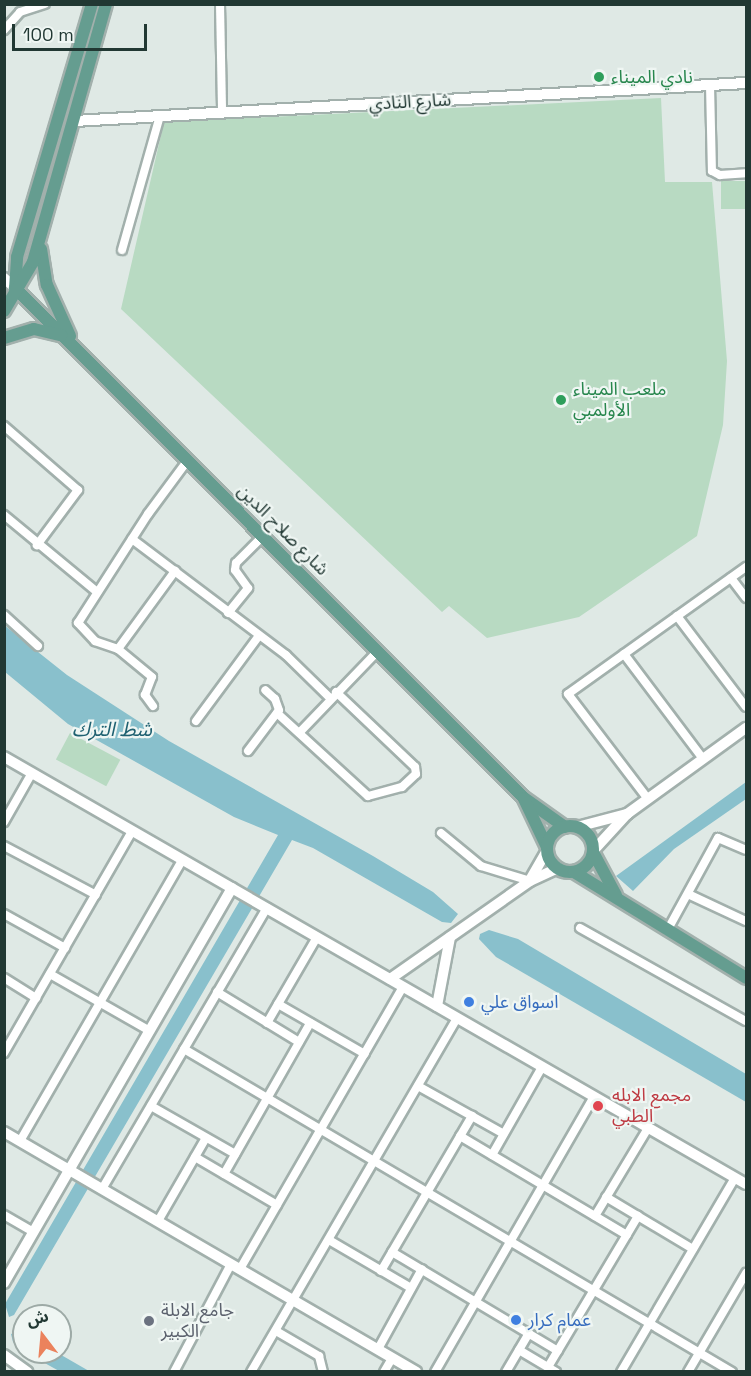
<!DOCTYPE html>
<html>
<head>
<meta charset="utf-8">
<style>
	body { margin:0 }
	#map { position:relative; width:751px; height:1376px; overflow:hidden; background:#dfe9e5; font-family:"Space Grotesk","Noto Sans Arabic",sans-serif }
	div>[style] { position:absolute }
	.green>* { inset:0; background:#b8dac2; transform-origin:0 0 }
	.water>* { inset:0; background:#89c0cc }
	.roads { filter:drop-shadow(2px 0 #a2b0ac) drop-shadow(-2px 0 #a2b0ac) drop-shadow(0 2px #a2b0ac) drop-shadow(0 -2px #a2b0ac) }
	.street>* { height:8px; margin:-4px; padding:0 4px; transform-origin:4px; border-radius:4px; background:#fff }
	.secondary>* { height:10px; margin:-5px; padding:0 5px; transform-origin:5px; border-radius:5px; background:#fff }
	.primary>* { height:12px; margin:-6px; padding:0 6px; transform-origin:6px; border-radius:6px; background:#659d90 }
	.primary>.ring { margin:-6px; padding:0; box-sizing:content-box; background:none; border:12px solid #659d90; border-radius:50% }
	.dots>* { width:16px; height:16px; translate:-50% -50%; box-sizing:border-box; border:3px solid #eff6f3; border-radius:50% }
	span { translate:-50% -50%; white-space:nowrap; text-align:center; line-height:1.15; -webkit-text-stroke:4.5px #eff6f3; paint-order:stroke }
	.leisure-label { font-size:18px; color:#27864d }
	.left { translate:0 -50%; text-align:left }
	.street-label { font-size:18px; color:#213833 }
	.shop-label { font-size:18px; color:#366cbe }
	.health-label { font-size:18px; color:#be3a42 }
	.worship-label { font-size:18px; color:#5b616d }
	.water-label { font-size:20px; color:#1f6171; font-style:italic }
	.frame { position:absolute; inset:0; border:6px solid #213833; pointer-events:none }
	.north { position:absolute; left:12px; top:1304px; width:60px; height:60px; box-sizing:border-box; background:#eff6f3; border:2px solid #9daaa6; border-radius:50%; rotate:344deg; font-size:16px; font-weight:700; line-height:24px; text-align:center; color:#213833 }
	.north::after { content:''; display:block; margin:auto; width:21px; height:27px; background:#eb825c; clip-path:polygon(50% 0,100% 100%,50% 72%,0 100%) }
	.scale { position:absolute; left:12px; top:24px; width:135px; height:27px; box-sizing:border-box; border:3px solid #213833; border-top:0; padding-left:8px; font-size:18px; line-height:21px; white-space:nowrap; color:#213833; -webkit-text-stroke:4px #eff6f3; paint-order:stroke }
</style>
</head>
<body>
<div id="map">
	<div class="green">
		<i style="clip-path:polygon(661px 98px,665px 182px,712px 182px,727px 361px,723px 425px,697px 536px,579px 617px,487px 638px,449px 606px,442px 612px,121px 309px,164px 122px)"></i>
		<i style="left:746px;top:181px;width:28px;height:25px;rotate:90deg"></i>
		<i style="left:70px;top:733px;width:57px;height:30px;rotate:28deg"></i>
	</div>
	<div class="water">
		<i style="clip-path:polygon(4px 625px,67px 675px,169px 741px,373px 856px,433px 892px,458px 914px,451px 923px,442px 922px,313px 848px,292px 840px,14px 1315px,9px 1317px,5px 1304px,278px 835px,234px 817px,68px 724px,5px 672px)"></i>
		<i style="clip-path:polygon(746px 782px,746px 799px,674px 849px,633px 891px,616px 876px)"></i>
		<i style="clip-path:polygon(489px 930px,518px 939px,746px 1074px,746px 1102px,496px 957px,479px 939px,480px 934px)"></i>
		<i style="clip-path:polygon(20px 1331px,24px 1334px,24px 1351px,13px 1342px,11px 1334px)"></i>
		<i style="clip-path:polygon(25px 1352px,56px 1352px,89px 1371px,59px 1371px)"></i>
	</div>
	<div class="roads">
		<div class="street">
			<i style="left:220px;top:4px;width:109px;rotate:88.9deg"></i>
			<i style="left:4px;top:30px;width:24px;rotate:-48deg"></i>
			<i style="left:20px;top:12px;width:26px;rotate:-18deg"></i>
			<i style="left:710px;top:85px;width:86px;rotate:88.7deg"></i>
			<i style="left:712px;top:171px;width:9px;rotate:27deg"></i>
			<i style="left:720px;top:175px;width:26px;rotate:-4deg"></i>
			<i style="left:122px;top:250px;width:139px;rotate:-74.2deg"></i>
			<i style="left:4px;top:426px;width:98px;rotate:40.9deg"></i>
			<i style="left:78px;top:490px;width:69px;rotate:126.7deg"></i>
			<i style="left:4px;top:515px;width:121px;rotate:39.6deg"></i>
			<i style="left:132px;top:539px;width:193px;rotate:37deg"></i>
			<i style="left:286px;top:655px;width:62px;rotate:44.3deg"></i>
			<i style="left:731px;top:578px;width:25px;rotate:53deg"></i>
			<i style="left:228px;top:613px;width:32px;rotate:-51deg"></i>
			<i style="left:248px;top:588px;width:22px;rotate:-126deg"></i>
			<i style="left:235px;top:570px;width:7px;rotate:-82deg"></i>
			<i style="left:236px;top:563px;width:38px;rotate:-45deg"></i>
			<i style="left:4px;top:615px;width:46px;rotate:42.4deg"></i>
			<i style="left:677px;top:616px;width:114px;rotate:52.8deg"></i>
			<i style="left:118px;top:649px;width:97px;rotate:-53.8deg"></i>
			<i style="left:624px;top:654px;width:131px;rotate:53deg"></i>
			<i style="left:153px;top:706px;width:14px;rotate:-126deg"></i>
			<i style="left:145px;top:695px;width:19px;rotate:-69deg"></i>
			<i style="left:152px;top:677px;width:44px;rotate:-140.5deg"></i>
			<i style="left:118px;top:649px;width:24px;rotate:-161deg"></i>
			<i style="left:95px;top:641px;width:25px;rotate:-133deg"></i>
			<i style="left:78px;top:623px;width:130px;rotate:-57.3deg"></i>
			<i style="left:148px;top:514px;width:67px;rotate:-53.5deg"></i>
			<i style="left:277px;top:713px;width:123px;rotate:42.4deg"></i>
			<i style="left:368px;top:796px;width:35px;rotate:-15deg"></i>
			<i style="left:402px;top:787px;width:19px;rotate:-43deg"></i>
			<i style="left:416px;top:774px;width:7px;rotate:-98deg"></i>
			<i style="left:415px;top:767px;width:109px;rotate:-136.5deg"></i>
			<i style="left:196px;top:721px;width:104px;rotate:-53.6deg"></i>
			<i style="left:300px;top:732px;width:112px;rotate:-46.1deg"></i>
			<i style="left:248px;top:751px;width:51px;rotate:-52.9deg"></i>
			<i style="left:279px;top:710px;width:12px;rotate:-110deg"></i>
			<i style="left:275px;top:699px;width:13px;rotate:-138deg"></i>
			<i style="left:648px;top:799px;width:132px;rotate:-127.3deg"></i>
			<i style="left:568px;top:694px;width:219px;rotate:-35.5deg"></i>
			<i style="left:4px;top:822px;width:56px;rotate:-60.3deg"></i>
			<i style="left:441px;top:833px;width:52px;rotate:39.5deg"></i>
			<i style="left:481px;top:866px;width:51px;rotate:17deg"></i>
			<i style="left:4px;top:846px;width:104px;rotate:28deg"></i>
			<i style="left:688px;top:894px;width:64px;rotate:25deg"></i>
			<i style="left:4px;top:914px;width:70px;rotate:29.1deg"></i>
			<i style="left:580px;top:928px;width:190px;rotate:29.3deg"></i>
			<i style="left:667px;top:931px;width:106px;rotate:-61.3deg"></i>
			<i style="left:718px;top:838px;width:30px;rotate:23deg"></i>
			<i style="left:50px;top:974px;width:115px;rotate:29.7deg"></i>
			<i style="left:4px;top:978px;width:38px;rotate:32deg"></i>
			<i style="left:217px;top:992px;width:96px;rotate:31.4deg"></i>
			<i style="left:278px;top:1004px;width:100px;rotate:29.9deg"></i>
			<i style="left:267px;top:1023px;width:99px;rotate:-59.8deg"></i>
			<i style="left:184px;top:1049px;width:636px;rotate:30.52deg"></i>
			<i style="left:4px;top:1053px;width:256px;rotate:-60deg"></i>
			<i style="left:418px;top:1086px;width:98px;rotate:29.2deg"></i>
			<i style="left:151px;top:1106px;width:97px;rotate:29.7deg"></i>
			<i style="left:460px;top:1136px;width:194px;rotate:30.7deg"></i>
			<i style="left:20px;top:1141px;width:324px;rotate:-60deg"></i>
			<i style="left:492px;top:1155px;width:101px;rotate:-60.4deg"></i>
			<i style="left:195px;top:1157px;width:95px;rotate:30.3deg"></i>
			<i style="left:224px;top:1174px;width:174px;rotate:-60.3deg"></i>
			<i style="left:102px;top:1189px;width:326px;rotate:-59.6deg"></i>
			<i style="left:606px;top:1197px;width:101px;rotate:30.9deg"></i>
			<i style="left:4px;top:1215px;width:34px;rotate:30deg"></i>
			<i style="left:595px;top:1216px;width:103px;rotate:-58.9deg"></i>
			<i style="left:158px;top:1221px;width:96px;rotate:-60deg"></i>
			<i style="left:329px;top:1240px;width:95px;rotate:30.3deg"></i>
			<i style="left:392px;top:1252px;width:193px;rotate:30.8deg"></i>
			<i style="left:240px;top:1269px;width:326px;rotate:-60deg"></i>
			<i style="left:381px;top:1271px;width:180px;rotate:-59.6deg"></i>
			<i style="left:276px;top:1331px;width:50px;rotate:30.2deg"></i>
			<i style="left:319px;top:1356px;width:16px;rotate:76deg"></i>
			<i style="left:378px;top:1349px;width:91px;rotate:-61.2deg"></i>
			<i style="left:519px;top:1350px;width:43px;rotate:30.7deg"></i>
			<i style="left:548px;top:1367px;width:176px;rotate:-59.2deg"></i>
			<i style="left:174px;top:1372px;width:122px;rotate:-62.2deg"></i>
			<i style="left:251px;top:1372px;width:410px;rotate:-59.8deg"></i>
			<i style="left:384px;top:1372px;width:16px;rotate:-60deg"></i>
			<i style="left:435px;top:1372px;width:318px;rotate:-60deg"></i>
			<i style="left:506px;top:1372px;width:45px;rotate:-59.5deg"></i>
			<i style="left:621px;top:1372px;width:225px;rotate:-59.6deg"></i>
			<i style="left:688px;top:1372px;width:115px;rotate:-59.6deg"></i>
		</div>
		<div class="secondary">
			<i style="left:74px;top:121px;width:673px;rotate:-3.24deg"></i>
			<i style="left:4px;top:278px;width:15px;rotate:42deg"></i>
			<i style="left:4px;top:757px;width:856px;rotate:29.92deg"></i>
			<i style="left:577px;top:827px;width:52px;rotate:-14.6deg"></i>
			<i style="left:593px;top:851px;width:50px;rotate:-47.4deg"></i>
			<i style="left:627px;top:814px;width:147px;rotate:-35.9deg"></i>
			<i style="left:530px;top:880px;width:34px;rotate:-60deg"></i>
			<i style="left:390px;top:979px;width:171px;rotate:-35deg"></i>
			<i style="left:530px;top:881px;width:31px;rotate:-25deg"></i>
			<i style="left:437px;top:1006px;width:70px;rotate:-79.3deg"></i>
			<i style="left:4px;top:1132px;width:477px;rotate:30.2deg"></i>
			<i style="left:4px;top:1283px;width:456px;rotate:-60deg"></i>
			<i style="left:4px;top:1355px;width:29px;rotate:36deg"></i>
		</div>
		<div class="primary">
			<i style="left:41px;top:249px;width:36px;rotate:81deg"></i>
			<i style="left:47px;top:285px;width:56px;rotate:65.7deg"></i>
			<i style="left:15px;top:288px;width:721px;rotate:45.06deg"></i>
			<i style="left:524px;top:798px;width:50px;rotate:35.3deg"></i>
			<i style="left:15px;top:288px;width:31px;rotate:-86deg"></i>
			<i style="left:17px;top:257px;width:264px;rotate:-73.5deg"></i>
			<i style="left:4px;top:311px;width:57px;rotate:-59.4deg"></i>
			<i style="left:33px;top:262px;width:268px;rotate:-74.2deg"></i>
			<i style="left:4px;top:338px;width:31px;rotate:-17deg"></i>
			<i style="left:34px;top:329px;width:28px;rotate:13deg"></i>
			<i style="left:524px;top:799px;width:53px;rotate:64.4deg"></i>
			<i class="ring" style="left:547px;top:826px;width:34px;height:34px"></i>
			<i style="left:593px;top:852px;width:49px;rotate:61.9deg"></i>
			<i style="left:574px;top:872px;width:202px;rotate:31.6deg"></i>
		</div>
	</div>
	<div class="dots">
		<i style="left:599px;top:77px;background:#2e9e5b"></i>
		<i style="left:561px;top:400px;background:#2e9e5b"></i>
		<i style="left:469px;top:1002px;background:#3f7fe0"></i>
		<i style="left:598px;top:1106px;background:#e0444e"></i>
		<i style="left:516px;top:1320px;background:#3f7fe0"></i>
		<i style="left:149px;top:1321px;background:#6b7280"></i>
	</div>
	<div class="leisure-label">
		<span class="left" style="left:611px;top:77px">نادي الميناء</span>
		<span class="left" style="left:573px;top:400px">ملعب الميناء<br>الأولمبي</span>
	</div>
	<div class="street-label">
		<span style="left:410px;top:102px;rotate:-3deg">شارع النادي</span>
		<span style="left:283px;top:530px;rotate:45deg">شارع صلاح الدين</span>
	</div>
	<div class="shop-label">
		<span class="left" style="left:481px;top:1002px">اسواق علي</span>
		<span class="left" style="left:528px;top:1320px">عمام كرار</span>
	</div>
	<div class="health-label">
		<span class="left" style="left:612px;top:1106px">مجمع الابله<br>الطبي</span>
	</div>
	<div class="worship-label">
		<span class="left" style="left:161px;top:1321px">جامع الابلة<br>الكبير</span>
	</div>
	<div class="water-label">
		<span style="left:112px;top:729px">شط الترك</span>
	</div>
	<div class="frame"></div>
	<div class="north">ش</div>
	<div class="scale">100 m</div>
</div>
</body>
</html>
